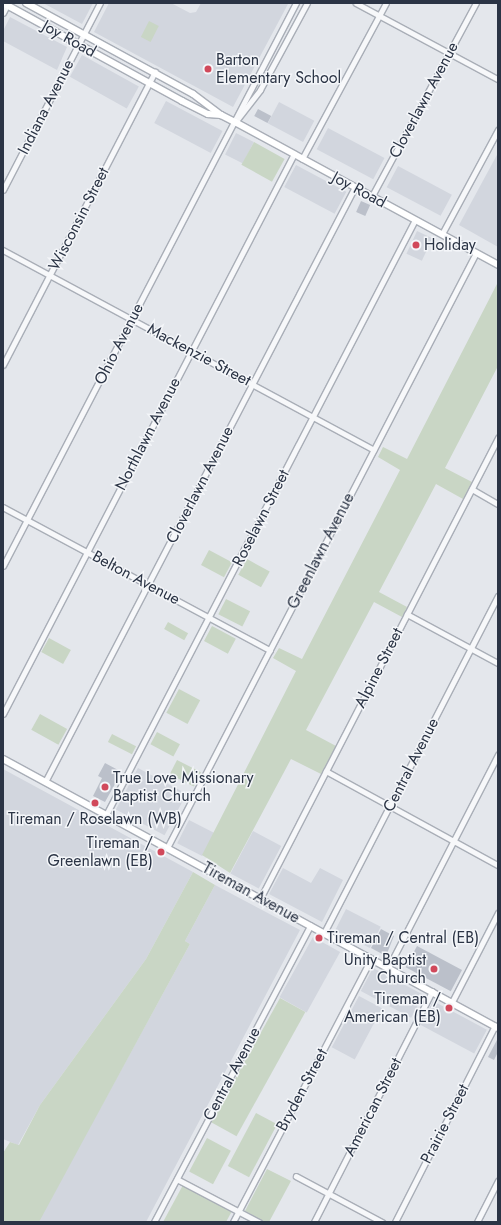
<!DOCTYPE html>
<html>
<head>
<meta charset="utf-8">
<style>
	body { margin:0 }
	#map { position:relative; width:501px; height:1225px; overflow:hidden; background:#e4e7ec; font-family:Jost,sans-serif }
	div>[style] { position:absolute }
	.built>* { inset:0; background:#d2d6de; transform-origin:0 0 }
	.green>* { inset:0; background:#c9d6c5; transform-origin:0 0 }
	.building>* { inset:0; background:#bbc0ca; transform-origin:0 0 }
	.roads { filter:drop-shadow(1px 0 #a9aeb7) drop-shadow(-1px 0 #a9aeb7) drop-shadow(0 1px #a9aeb7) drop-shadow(0 -1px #a9aeb7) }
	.street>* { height:4.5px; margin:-2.25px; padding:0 2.25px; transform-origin:2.25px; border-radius:2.25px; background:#f7f8fa }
	.secondary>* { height:6px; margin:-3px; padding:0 3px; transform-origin:3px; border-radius:3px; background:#fff }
	.dots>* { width:11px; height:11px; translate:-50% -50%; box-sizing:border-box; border:2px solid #f4f6f9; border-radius:50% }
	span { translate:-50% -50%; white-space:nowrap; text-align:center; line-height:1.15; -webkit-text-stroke:3px #f4f6f9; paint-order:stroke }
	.street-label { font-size:16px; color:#2b3445 }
	.poi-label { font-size:16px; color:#2b3445 }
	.left { translate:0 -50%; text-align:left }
	.right { translate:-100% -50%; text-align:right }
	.frame { position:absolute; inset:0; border:4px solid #2b3445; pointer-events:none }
</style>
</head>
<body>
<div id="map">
	<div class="built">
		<i style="clip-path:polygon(43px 3px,93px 3px,82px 24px)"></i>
		<i style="clip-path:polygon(109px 3px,171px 3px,190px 13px,196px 12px,201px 3px,288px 4px,233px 107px,94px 32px)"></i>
		<i style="clip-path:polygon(10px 17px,67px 47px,57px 70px,3px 41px,3px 31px)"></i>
		<i style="left:82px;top:55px;width:65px;height:25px;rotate:29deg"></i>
		<i style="left:166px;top:101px;width:64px;height:25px;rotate:28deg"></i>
		<i style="left:279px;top:102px;width:40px;height:24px;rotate:28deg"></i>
		<i style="left:328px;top:128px;width:64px;height:24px;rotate:28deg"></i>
		<i style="left:236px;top:133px;width:20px;height:24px;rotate:27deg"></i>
		<i style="clip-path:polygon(498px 153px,498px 247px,459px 225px)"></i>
		<i style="left:296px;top:165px;width:57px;height:25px;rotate:28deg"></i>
		<i style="left:398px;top:166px;width:61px;height:24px;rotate:28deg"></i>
		<i style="left:417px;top:231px;width:17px;height:25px;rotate:25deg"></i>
		<i style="left:138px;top:768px;width:55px;height:47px;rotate:28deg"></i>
		<i style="clip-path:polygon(3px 769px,193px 872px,146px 959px,40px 1105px,18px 1145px,3px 1139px)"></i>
		<i style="left:189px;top:820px;width:28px;height:26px;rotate:27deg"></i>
		<i style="left:253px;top:831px;width:32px;height:48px;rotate:28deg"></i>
		<i style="clip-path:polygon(283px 868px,311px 883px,320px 868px,343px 880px,322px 922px,269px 894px)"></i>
		<i style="clip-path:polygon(215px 885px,300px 930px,146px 1222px,38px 1222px,190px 944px,185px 941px)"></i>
		<i style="left:346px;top:909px;width:39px;height:24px;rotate:27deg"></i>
		<i style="left:313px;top:937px;width:31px;height:69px;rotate:29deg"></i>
		<i style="left:373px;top:968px;width:57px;height:26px;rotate:28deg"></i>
		<i style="left:359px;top:996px;width:26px;height:58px;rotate:28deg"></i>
		<i style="left:433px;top:1001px;width:61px;height:27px;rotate:28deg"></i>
	</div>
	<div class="green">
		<i style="left:149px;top:21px;width:11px;height:18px;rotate:27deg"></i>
		<i style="left:254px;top:142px;width:35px;height:26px;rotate:29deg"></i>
		<i style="clip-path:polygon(498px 282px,498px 366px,445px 468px,472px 482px,463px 499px,436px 484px,379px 592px,407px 607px,402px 617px,374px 602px,306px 730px,336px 746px,321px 774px,291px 759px,230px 873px,202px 855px,296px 671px,273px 658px,279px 648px,302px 659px,400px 470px,378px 457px,383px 447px,407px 459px)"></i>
		<i style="left:209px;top:550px;width:26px;height:17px;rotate:28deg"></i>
		<i style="left:247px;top:559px;width:26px;height:18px;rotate:29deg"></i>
		<i style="left:226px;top:599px;width:27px;height:17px;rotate:27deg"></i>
		<i style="left:168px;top:622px;width:23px;height:8px;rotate:29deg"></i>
		<i style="left:212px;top:626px;width:27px;height:17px;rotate:28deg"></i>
		<i style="left:49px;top:638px;width:25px;height:16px;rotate:29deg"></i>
		<i style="left:179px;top:689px;width:24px;height:27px;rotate:28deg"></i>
		<i style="left:40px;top:714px;width:31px;height:18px;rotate:29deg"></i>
		<i style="left:157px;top:732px;width:26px;height:14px;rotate:28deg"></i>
		<i style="left:112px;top:734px;width:27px;height:9px;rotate:27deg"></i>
		<i style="left:177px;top:760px;width:27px;height:16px;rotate:27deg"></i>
		<i style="clip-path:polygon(193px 872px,215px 885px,185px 941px,190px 944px,141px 1034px,39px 1222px,3px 1222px,3px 1153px,10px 1142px,19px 1145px,40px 1105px,146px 959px)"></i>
		<i style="left:280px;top:998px;width:29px;height:142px;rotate:29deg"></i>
		<i style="left:256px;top:1113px;width:24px;height:60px;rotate:28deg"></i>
		<i style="left:207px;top:1138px;width:27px;height:38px;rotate:28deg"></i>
		<i style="clip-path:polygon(267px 1169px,291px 1181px,269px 1222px,265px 1222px,245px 1211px)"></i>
		<i style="clip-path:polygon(183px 1185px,232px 1211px,226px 1222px,163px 1222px)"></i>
	</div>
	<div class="building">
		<i style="left:258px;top:109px;width:15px;height:8px;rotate:28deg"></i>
		<i style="left:361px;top:201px;width:10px;height:12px;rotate:24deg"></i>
		<i style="clip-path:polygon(105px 763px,118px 770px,120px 775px,105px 802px,93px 796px,102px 778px,98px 776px)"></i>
		<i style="clip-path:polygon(381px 929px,394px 936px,386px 956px,371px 948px)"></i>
		<i style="left:417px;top:946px;width:51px;height:24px;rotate:28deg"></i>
		<i style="clip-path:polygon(498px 1038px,498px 1052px,494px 1060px,488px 1057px)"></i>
	</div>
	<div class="roads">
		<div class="street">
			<i style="left:356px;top:3px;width:161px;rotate:28.2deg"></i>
			<i style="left:3px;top:13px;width:11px;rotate:-63deg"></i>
			<i style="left:236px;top:121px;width:39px;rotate:-52deg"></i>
			<i style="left:260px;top:90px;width:99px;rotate:-61.6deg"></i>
			<i style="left:302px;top:159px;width:177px;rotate:-61.7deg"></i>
			<i style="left:3px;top:190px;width:211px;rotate:-62.6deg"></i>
			<i style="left:372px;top:196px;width:219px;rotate:-61.7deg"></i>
			<i style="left:442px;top:234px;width:118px;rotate:-61.7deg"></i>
			<i style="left:3px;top:250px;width:421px;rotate:28.3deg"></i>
			<i style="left:3px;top:365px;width:330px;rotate:-62.6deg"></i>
			<i style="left:472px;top:489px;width:30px;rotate:30deg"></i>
			<i style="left:3px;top:507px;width:303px;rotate:28.2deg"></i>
			<i style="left:3px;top:566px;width:635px;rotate:-62.51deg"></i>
			<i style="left:407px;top:614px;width:103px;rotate:28.3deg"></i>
			<i style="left:3px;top:714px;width:631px;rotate:-62.54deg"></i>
			<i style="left:326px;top:771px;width:196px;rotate:28.7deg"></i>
			<i style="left:45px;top:782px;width:671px;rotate:-62.48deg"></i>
			<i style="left:106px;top:815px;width:670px;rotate:-62.56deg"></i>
			<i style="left:167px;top:848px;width:670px;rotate:-62.56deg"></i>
			<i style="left:260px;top:899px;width:519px;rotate:-62.69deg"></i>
			<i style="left:324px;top:933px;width:379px;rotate:-62.7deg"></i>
			<i style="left:388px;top:968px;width:240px;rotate:-62.7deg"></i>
			<i style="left:452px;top:1002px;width:100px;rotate:-62.7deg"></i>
			<i style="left:296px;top:1176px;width:98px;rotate:28.1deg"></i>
			<i style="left:177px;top:1179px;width:93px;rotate:27.7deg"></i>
			<i style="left:154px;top:1222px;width:335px;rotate:-62.2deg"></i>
			<i style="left:233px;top:1222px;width:297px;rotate:-62.3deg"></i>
			<i style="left:314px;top:1222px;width:259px;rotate:-62.9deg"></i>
			<i style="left:395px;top:1222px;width:220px;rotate:-63deg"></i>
			<i style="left:477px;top:1222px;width:46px;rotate:-62.9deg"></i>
		</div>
		<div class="secondary">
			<i style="left:3px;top:3px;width:204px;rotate:28.7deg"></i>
			<i style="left:182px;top:101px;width:29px;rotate:27deg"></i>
			<i style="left:208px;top:114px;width:13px;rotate:4deg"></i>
			<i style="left:221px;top:115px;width:16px;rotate:27deg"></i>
			<i style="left:235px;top:122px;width:299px;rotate:28.5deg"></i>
			<i style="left:26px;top:3px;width:190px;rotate:28.6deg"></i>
			<i style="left:193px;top:94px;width:35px;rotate:37deg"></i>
			<i style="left:3px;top:759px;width:563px;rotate:28.52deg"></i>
		</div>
	</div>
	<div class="dots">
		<i style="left:208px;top:69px;background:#d1495b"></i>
		<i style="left:416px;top:245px;background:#d1495b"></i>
		<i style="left:105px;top:787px;background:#d1495b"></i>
		<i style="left:95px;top:803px;background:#d1495b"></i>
		<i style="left:161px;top:852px;background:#d1495b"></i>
		<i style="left:319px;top:938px;background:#d1495b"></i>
		<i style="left:434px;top:969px;background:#d1495b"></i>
		<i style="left:449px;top:1008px;background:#d1495b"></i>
	</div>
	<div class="street-label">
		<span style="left:69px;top:39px;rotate:29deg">Joy Road</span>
		<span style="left:424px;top:100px;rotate:-62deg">Cloverlawn Avenue</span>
		<span style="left:46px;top:107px;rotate:-63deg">Indiana Avenue</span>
		<span style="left:359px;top:190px;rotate:28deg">Joy Road</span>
		<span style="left:79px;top:219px;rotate:-63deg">Wisconsin Street</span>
		<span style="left:119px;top:344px;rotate:-63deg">Ohio Avenue</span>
		<span style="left:199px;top:355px;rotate:28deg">Mackenzie Street</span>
		<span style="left:148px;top:434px;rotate:-63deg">Northlawn Avenue</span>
		<span style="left:200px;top:485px;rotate:-63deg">Cloverlawn Avenue</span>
		<span style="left:261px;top:518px;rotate:-63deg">Roselawn Street</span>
		<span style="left:321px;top:551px;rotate:-63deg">Greenlawn Avenue</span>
		<span style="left:136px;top:578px;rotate:28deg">Belton Avenue</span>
		<span style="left:379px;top:668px;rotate:-63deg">Alpine Street</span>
		<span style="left:411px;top:765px;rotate:-63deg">Central Avenue</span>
		<span style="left:251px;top:893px;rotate:29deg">Tireman Avenue</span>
		<span style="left:232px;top:1074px;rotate:-62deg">Central Avenue</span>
		<span style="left:302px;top:1090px;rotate:-62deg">Bryden Street</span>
		<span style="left:373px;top:1107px;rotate:-63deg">American Street</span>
		<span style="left:445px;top:1124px;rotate:-63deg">Prairie Street</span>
	</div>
	<div class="poi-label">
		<span class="left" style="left:216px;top:69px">Barton<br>Elementary School</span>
		<span class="left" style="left:424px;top:245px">Holiday</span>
		<span class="left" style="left:113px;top:787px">True Love Missionary<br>Baptist Church</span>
		<span style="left:95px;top:819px">Tireman / Roselawn (WB)</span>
		<span class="right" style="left:153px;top:852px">Tireman /<br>Greenlawn (EB)</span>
		<span class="left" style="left:327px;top:938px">Tireman / Central (EB)</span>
		<span class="right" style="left:426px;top:969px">Unity Baptist<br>Church</span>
		<span class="right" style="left:441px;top:1008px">Tireman /<br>American (EB)</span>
	</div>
	<div class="frame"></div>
</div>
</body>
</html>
